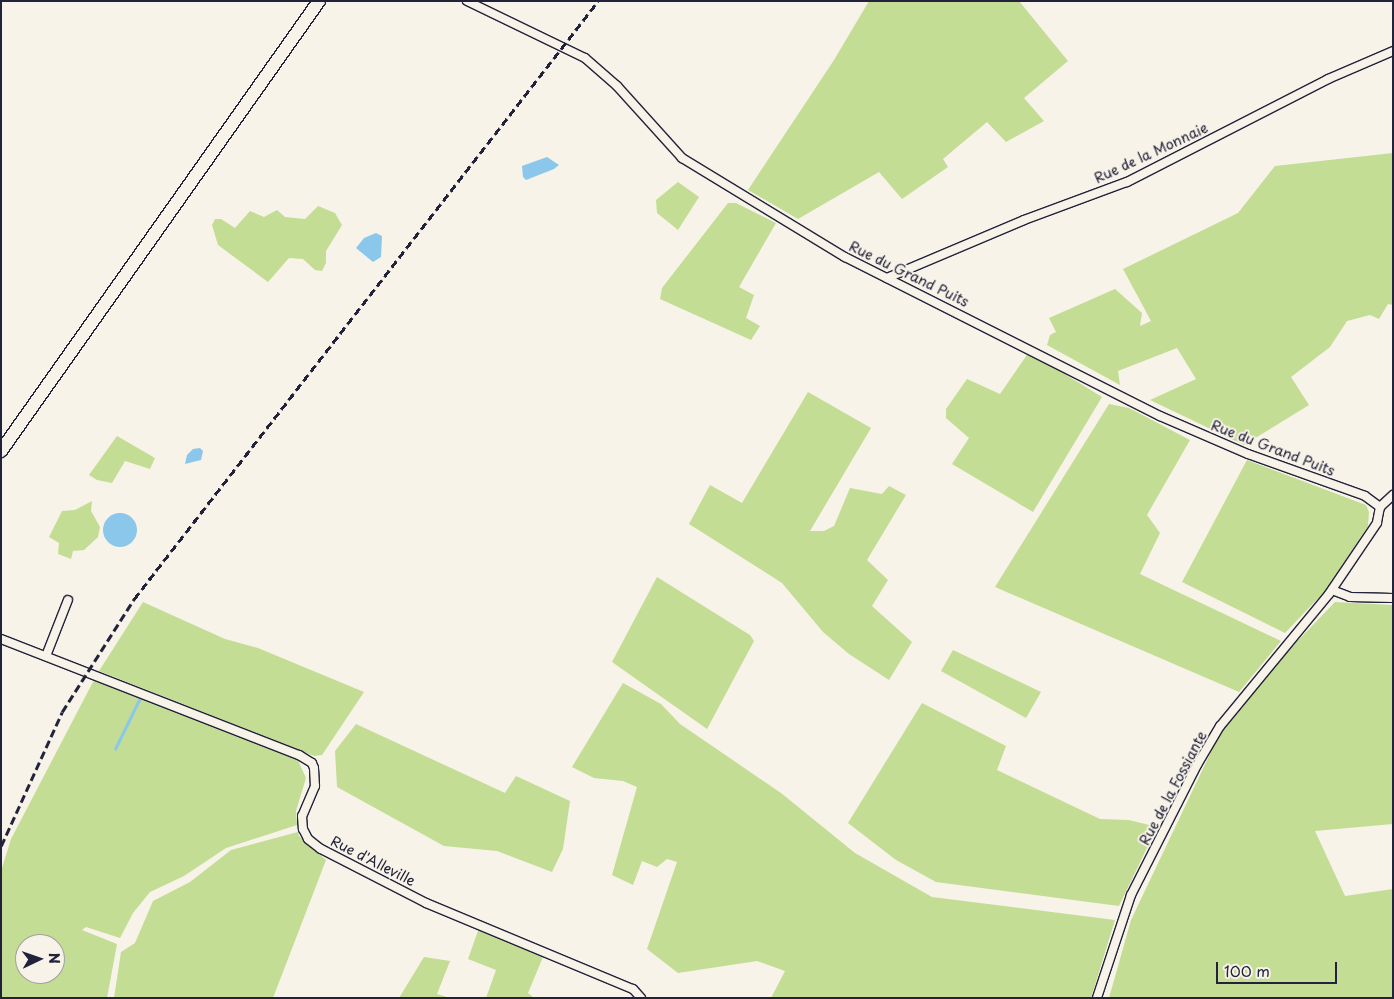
<!DOCTYPE html>
<html>
<head>
<meta charset="utf-8">
<style>
	body { margin:0 }
	#map { position:relative; width:1394px; height:999px; overflow:hidden; background:#f7f3e8; font-family:"Playpen Sans",sans-serif }
	div>[style] { position:absolute }
	.green>* { inset:0; background:#c3dd94 }
	.water>* { inset:0; background:#8bc7eb }
	.round { border-radius:50% }
	.stream>* { height:2.5px; margin:-1.25px; padding:0 1.25px; transform-origin:1.25px; border-radius:1.25px; background:#8bc7eb }
	.roads { filter:drop-shadow(1px 0 #22223b) drop-shadow(-1px 0 #22223b) drop-shadow(0 1px #22223b) drop-shadow(0 -1px #22223b) }
	.street>* { height:8px; margin:-4px; padding:0 4px; transform-origin:4px; border-radius:4px; background:#f7f3e8 }
	.primary>* { height:12px; margin:-6px; padding:0 6px; transform-origin:6px; border-radius:6px; background:#f7f3e8 }
	.rail>* { height:2.5px; margin-top:-1.25px; transform-origin:0; background:repeating-linear-gradient(90deg,#22223b 0 8px,transparent 0 12px) }
	span { translate:-50% -50%; white-space:nowrap; text-align:center; line-height:1.15; -webkit-text-stroke:4px #f7f3e8; paint-order:stroke }
	.street-label { font-size:14px; color:#22223b }
	.frame { position:absolute; inset:0; border:2px solid #22223b; pointer-events:none }
	.north { position:absolute; left:15px; top:934px; width:50px; height:50px; box-sizing:border-box; background:#f7f3e8; border:1px solid #a29fa3; border-radius:50%; rotate:87deg; font-size:14px; font-weight:700; line-height:20px; text-align:center; color:#22223b }
	.north::after { content:''; display:block; margin:auto; width:18px; height:22px; background:#22223b; clip-path:polygon(50% 0,100% 100%,50% 72%,0 100%) }
	.scale { position:absolute; left:1216px; top:962px; width:121px; height:22px; box-sizing:border-box; border:2px solid #22223b; border-top:0; padding-left:6px; font-size:15px; line-height:18px; white-space:nowrap; color:#22223b; -webkit-text-stroke:4px #f7f3e8; paint-order:stroke }
</style>
</head>
<body>
<div id="map">
	<div class="green">
		<i style="clip-path:polygon(869px 1px,1019px 1px,1068px 61px,1024px 98px,1044px 121px,1006px 142px,987px 122px,943px 159px,948px 167px,902px 199px,879px 172px,798px 219px,748px 190px,834px 60px)"></i>
		<i style="clip-path:polygon(1393px 153px,1393px 305px,1388px 304px,1379px 319px,1370px 315px,1347px 321px,1330px 347px,1291px 377px,1309px 405px,1244px 445px,1150px 400px,1196px 379px,1177px 348px,1118px 371px,1120px 385px,1047px 345px,1050px 335px,1056px 332px,1049px 318px,1115px 289px,1142px 313px,1140px 326px,1151px 321px,1123px 269px,1238px 213px,1275px 166px)"></i>
		<i style="clip-path:polygon(678px 182px,699px 197px,678px 230px,657px 213px,656px 200px)"></i>
		<i style="clip-path:polygon(728px 203px,736px 203px,776px 223px,739px 287px,754px 295px,746px 318px,760px 326px,751px 340px,660px 299px,662px 288px)"></i>
		<i style="clip-path:polygon(318px 206px,335px 213px,342px 225px,326px 251px,326px 263px,322px 271px,315px 270px,303px 259px,289px 258px,268px 282px,218px 245px,212px 225px,215px 219px,221px 219px,235px 228px,250px 211px,264px 217px,277px 210px,285px 217px,305px 219px)"></i>
		<i style="clip-path:polygon(1029px 352px,1102px 397px,1033px 512px,952px 464px,969px 438px,946px 418px,946px 409px,967px 379px,1000px 394px)"></i>
		<i style="clip-path:polygon(808px 392px,871px 428px,810px 531px,824px 531px,834px 526px,850px 488px,882px 494px,889px 486px,906px 495px,867px 560px,888px 580px,872px 606px,912px 642px,889px 680px,849px 654px,823px 632px,782px 583px,689px 524px,710px 485px,742px 503px)"></i>
		<i style="clip-path:polygon(1109px 404px,1129px 408px,1190px 440px,1147px 515px,1160px 533px,1140px 574px,1281px 641px,1239px 692px,995px 587px)"></i>
		<i style="clip-path:polygon(117px 436px,155px 458px,150px 469px,125px 461px,112px 483px,97px 480px,89px 475px)"></i>
		<i style="clip-path:polygon(1247px 460px,1366px 505px,1369px 512px,1368px 526px,1325px 591px,1285px 633px,1182px 582px)"></i>
		<i style="clip-path:polygon(92px 501px,91px 511px,100px 527px,98px 537px,84px 550px,73px 551px,71px 559px,58px 554px,59px 543px,49px 537px,62px 511px,75px 510px)"></i>
		<i style="clip-path:polygon(657px 577px,750px 635px,754px 641px,707px 729px,612px 662px)"></i>
		<i style="clip-path:polygon(143px 602px,225px 639px,258px 648px,364px 692px,322px 755px,314px 756px,99px 671px)"></i>
		<i style="clip-path:polygon(1335px 602px,1393px 605px,1393px 824px,1315px 831px,1345px 896px,1393px 889px,1393px 998px,1109px 998px,1131px 920px,1219px 735px,1287px 652px)"></i>
		<i style="clip-path:polygon(953px 650px,1041px 692px,1026px 718px,941px 671px)"></i>
		<i style="clip-path:polygon(evenodd,94px 680px,297px 758px,306px 778px,296px 811px,297px 825px,226px 848px,184px 876px,150px 892px,133px 913px,120px 938px,86px 927px,82px 930px,117px 944px,107px 998px,1px 998px,1px 871px,11px 839px,94px 680px,25px 944px,55px 944px,55px 974px,25px 974px,25px 944px)"></i>
		<i style="clip-path:polygon(623px 683px,661px 704px,680px 724px,781px 793px,855px 853px,932px 897px,1115px 920px,1091px 998px,771px 998px,785px 971px,757px 961px,678px 973px,647px 949px,677px 862px,667px 859px,657px 867px,642px 861px,633px 885px,612px 875px,637px 787px,623px 781px,594px 778px,572px 767px)"></i>
		<i style="clip-path:polygon(922px 703px,1006px 746px,997px 770px,1100px 819px,1129px 820px,1157px 827px,1119px 906px,936px 882px,896px 860px,848px 823px)"></i>
		<i style="clip-path:polygon(356px 724px,505px 793px,516px 776px,570px 801px,563px 849px,552px 872px,497px 851px,444px 846px,337px 787px,335px 751px)"></i>
		<i style="clip-path:polygon(298px 832px,299px 836px,326px 860px,273px 998px,114px 998px,121px 952px,135px 943px,153px 901px,190px 882px,231px 850px)"></i>
		<i style="clip-path:polygon(479px 928px,543px 957px,528px 993px,534px 998px,486px 998px,496px 970px,468px 959px)"></i>
		<i style="clip-path:polygon(424px 957px,450px 961px,437px 994px,450px 998px,399px 998px)"></i>
	</div>
	<div class="water">
		<i style="clip-path:polygon(547px 157px,559px 165px,554px 169px,526px 180px,523px 177px,522px 166px)"></i>
		<i style="clip-path:polygon(376px 233px,382px 236px,381px 257px,373px 262px,356px 248px,364px 238px)"></i>
		<i style="clip-path:polygon(200px 448px,203px 451px,201px 460px,185px 464px,187px 455px,193px 449px)"></i>
		<i class="round" style="left:103px;top:513px;width:34px;height:34px"></i>
	</div>
	<div class="stream">
		<i style="left:115px;top:749px;width:55px;rotate:-63.9deg"></i>
	</div>
	<div class="roads">
		<div class="street">
			<i style="left:467px;top:1px;width:131px;rotate:25.8deg"></i>
			<i style="left:585px;top:58px;width:43px;rotate:41.2deg"></i>
			<i style="left:617px;top:86px;width:97px;rotate:47.9deg"></i>
			<i style="left:682px;top:158px;width:191px;rotate:31.3deg"></i>
			<i style="left:845px;top:257px;width:353px;rotate:26.8deg"></i>
			<i style="left:1160px;top:416px;width:96px;rotate:23.4deg"></i>
			<i style="left:1248px;top:454px;width:124px;rotate:19.7deg"></i>
			<i style="left:1365px;top:496px;width:19px;rotate:36deg"></i>
			<i style="left:1380px;top:507px;width:16px;rotate:101deg"></i>
			<i style="left:1377px;top:523px;width:86px;rotate:124.1deg"></i>
			<i style="left:1329px;top:594px;width:171px;rotate:129.5deg"></i>
			<i style="left:1220px;top:726px;width:45px;rotate:120.5deg"></i>
			<i style="left:1197px;top:765px;width:146px;rotate:116.9deg"></i>
			<i style="left:1131px;top:895px;width:108px;rotate:108.3deg"></i>
			<i style="left:887px;top:278px;width:149px;rotate:-22.9deg"></i>
			<i style="left:1024px;top:220px;width:110px;rotate:-20.3deg"></i>
			<i style="left:1127px;top:182px;width:226px;rotate:-27.1deg"></i>
			<i style="left:1328px;top:79px;width:71px;rotate:-23.3deg"></i>
			<i style="left:1380px;top:507px;width:18px;rotate:-43deg"></i>
			<i style="left:1332px;top:590px;width:19px;rotate:21deg"></i>
			<i style="left:1350px;top:597px;width:43px;rotate:1.3deg"></i>
			<i style="left:1px;top:639px;width:320px;rotate:21.3deg"></i>
			<i style="left:299px;top:755px;width:15px;rotate:32deg"></i>
			<i style="left:312px;top:763px;width:5px;rotate:68deg"></i>
			<i style="left:314px;top:768px;width:18px;rotate:87deg"></i>
			<i style="left:315px;top:786px;width:33px;rotate:113deg"></i>
			<i style="left:302px;top:816px;width:13px;rotate:86deg"></i>
			<i style="left:303px;top:829px;width:11px;rotate:63deg"></i>
			<i style="left:308px;top:839px;width:16px;rotate:38deg"></i>
			<i style="left:321px;top:849px;width:118px;rotate:27.2deg"></i>
			<i style="left:426px;top:903px;width:224px;rotate:22.6deg"></i>
			<i style="left:633px;top:989px;width:12px;rotate:48deg"></i>
			<i style="left:46px;top:656px;width:60px;rotate:-68.6deg"></i>
		</div>
		<div class="primary">
			<i style="left:1px;top:451px;width:551px;rotate:-54.75deg"></i>
		</div>
	</div>
	<div class="rail">
		<i style="left:1px;top:846px;width:147px;rotate:-65.5deg"></i>
		<i style="left:62px;top:712px;width:134px;rotate:-57.5deg"></i>
		<i style="left:134px;top:599px;width:757px;rotate:-52.19deg"></i>
	</div>
	<div class="street-label">
		<span style="left:1151px;top:153px;rotate:-25deg">Rue de la Monnaie</span>
		<span style="left:909px;top:274px;rotate:26deg">Rue du Grand Puits</span>
		<span style="left:1273px;top:448px;rotate:21deg">Rue du Grand Puits</span>
		<span style="left:1173px;top:788px;rotate:-62deg">Rue de la Fossiante</span>
		<span style="left:373px;top:861px;rotate:27deg">Rue d'Alleville</span>
	</div>
	<div class="frame"></div>
	<div class="north">N</div>
	<div class="scale">100 m</div>
</div>
</body>
</html>
